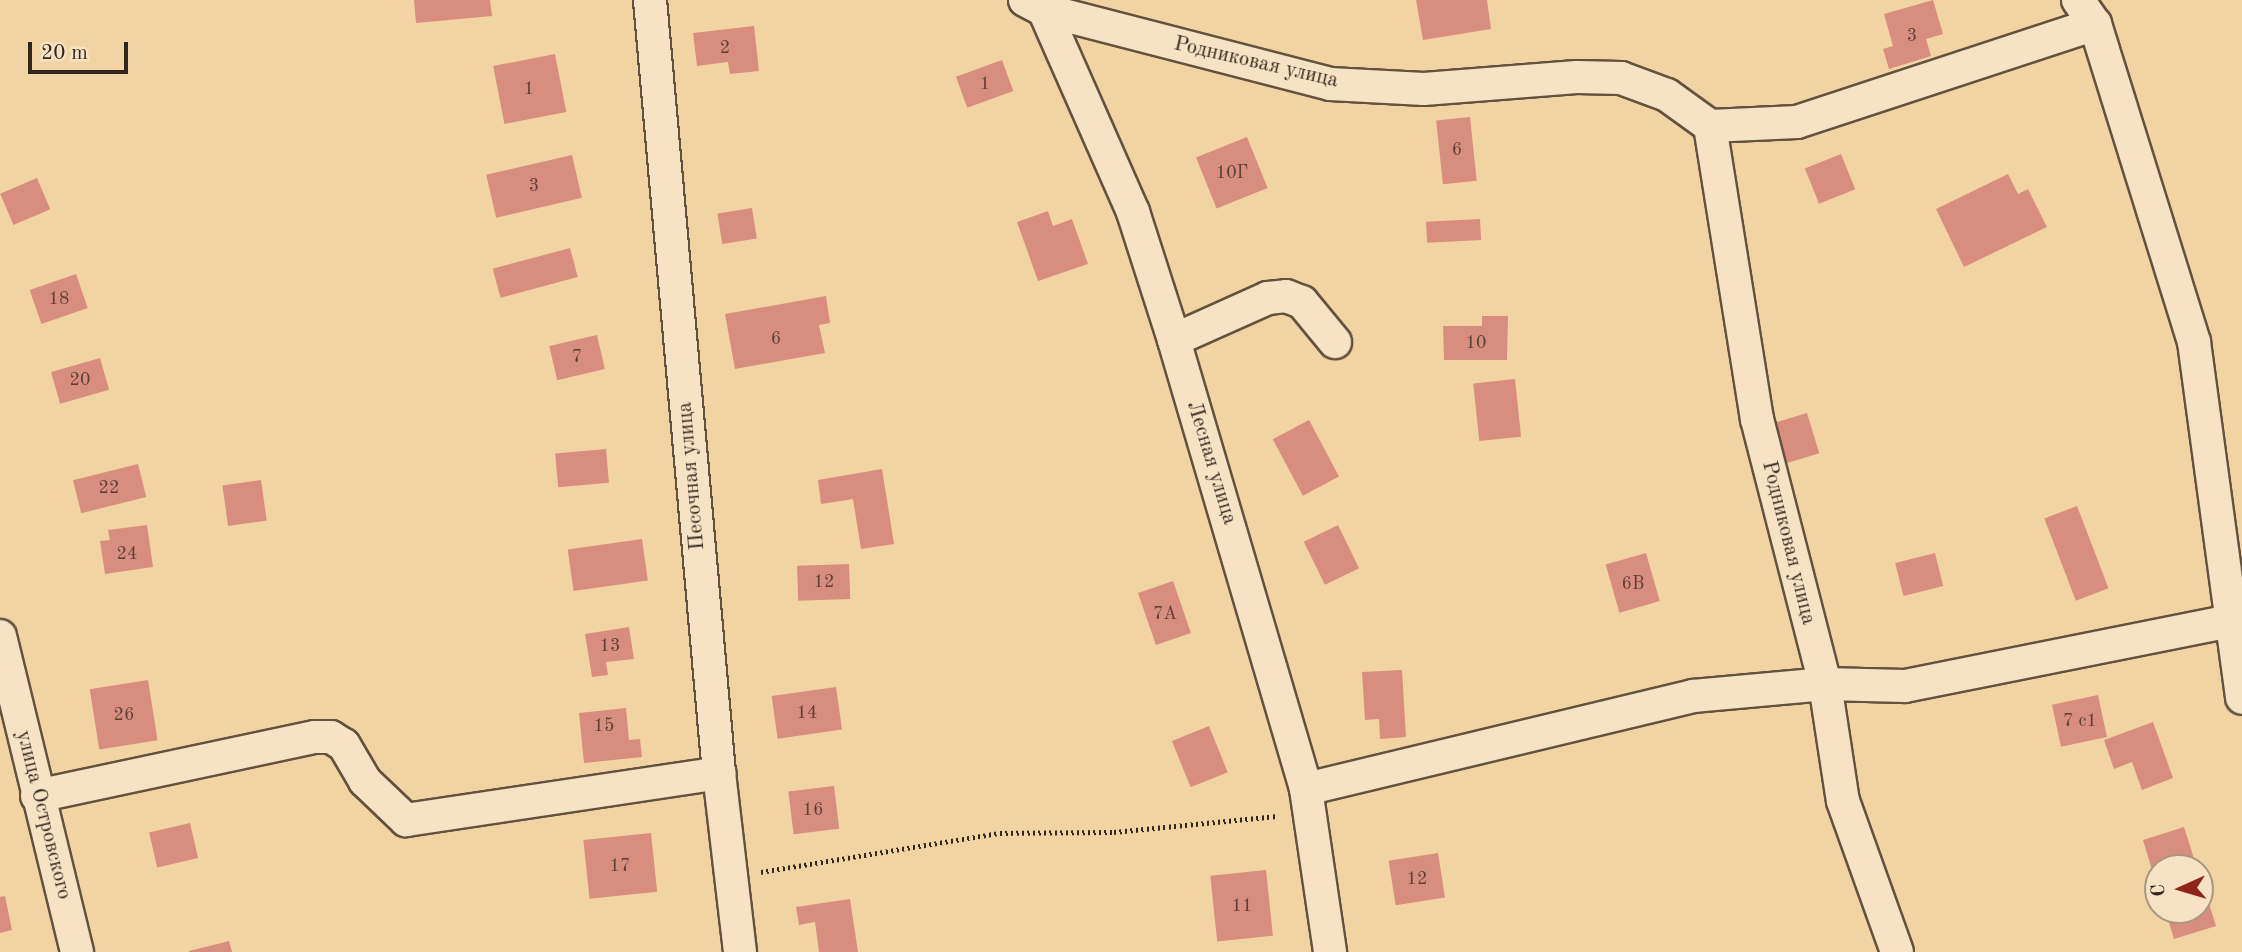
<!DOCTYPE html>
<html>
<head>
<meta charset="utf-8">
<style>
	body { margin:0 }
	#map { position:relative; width:2242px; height:952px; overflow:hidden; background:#f2d3a4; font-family:"Old Standard TT",serif }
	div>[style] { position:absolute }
	.building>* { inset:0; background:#d88e7f; transform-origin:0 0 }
	.path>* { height:4.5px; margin-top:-2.25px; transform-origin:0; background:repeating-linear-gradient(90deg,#34261c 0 2px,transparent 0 5.5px) }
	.roads { filter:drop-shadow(2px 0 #64513e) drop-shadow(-2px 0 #64513e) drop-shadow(0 2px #64513e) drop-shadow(0 -2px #64513e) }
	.minor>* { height:32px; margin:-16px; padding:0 16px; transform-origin:16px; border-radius:16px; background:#f7e2c4 }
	span { translate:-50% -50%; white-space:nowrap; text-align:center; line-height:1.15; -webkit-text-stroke:5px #f7e2c4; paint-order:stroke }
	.number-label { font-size:18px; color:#5d4035 }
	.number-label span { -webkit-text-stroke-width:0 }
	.street-label { font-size:21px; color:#34261c }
	.north { position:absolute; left:2144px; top:854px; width:70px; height:70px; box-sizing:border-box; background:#f7e2c4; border:2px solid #a99781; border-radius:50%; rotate:266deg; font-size:19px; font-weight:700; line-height:28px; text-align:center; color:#34261c }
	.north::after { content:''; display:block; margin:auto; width:24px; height:32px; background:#8f2418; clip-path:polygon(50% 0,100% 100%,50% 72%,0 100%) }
	.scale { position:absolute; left:28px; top:42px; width:100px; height:32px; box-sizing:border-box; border:4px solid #34261c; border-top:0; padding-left:9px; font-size:21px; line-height:24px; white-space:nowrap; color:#34261c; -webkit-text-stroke:5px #f7e2c4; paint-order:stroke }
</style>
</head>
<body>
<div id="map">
	<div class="building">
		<i style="clip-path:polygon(414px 0,490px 0,492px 16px,416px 23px)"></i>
		<i style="clip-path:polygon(1416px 0,1487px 0,1491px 29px,1423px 40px)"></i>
		<i style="clip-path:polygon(1933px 0,1943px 34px,1926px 39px,1931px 56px,1889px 69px,1883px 49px,1893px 46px,1884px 14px)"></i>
		<i style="clip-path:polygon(754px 26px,759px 71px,730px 74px,728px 62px,697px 66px,693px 33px)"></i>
		<i style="left:555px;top:54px;width:59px;height:63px;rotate:79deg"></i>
		<i style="left:1002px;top:60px;width:33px;height:49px;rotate:70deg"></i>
		<i style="left:1470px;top:117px;width:64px;height:34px;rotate:84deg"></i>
		<i style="left:1247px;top:137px;width:55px;height:55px;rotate:68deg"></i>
		<i style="left:1841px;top:154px;width:38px;height:39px;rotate:68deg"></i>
		<i style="left:572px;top:155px;width:44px;height:88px;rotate:77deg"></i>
		<i style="clip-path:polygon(2008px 174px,2018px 194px,2028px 189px,2047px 227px,1964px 267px,1936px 209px)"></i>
		<i style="left:37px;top:178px;width:34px;height:40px;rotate:67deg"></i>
		<i style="left:752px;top:208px;width:31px;height:35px;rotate:81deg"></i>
		<i style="clip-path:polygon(1048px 211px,1053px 226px,1072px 219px,1088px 264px,1038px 281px,1017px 222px)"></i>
		<i style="left:1480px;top:219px;width:21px;height:54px;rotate:87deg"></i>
		<i style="left:570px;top:248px;width:30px;height:80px;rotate:75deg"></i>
		<i style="left:76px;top:274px;width:36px;height:49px;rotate:71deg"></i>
		<i style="clip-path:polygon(826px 296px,830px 323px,819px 325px,825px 353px,735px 369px,725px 314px)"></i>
		<i style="clip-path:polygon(1482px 316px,1508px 316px,1507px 360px,1444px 360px,1443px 326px,1482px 326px)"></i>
		<i style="left:597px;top:335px;width:35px;height:49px;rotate:77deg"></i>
		<i style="left:100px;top:358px;width:33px;height:51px;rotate:74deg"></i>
		<i style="left:1515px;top:379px;width:58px;height:42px;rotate:84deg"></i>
		<i style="left:1807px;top:413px;width:42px;height:50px;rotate:73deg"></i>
		<i style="left:1309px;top:420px;width:64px;height:41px;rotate:62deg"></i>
		<i style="left:606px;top:449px;width:34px;height:51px;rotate:85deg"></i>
		<i style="left:138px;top:464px;width:34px;height:67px;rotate:76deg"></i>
		<i style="clip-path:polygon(882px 469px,894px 544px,861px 549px,853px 499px,821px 504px,818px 480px)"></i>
		<i style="left:261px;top:480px;width:41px;height:39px;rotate:82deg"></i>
		<i style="left:2077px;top:506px;width:88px;height:35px;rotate:69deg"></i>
		<i style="clip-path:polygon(147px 525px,153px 567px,105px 574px,100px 541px,110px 540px,108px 530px)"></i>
		<i style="left:1338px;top:525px;width:48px;height:38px;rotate:64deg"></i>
		<i style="left:642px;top:539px;width:42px;height:75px;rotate:82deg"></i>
		<i style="left:1646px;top:553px;width:50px;height:42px;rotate:74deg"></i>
		<i style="left:1935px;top:553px;width:34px;height:41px;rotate:76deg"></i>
		<i style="left:849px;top:564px;width:35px;height:52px;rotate:88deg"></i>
		<i style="left:1173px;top:581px;width:55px;height:37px;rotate:71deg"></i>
		<i style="clip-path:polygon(629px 627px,634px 659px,606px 662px,608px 675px,592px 677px,585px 634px)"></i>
		<i style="clip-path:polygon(1402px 670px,1406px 737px,1380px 739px,1379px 719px,1365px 720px,1362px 672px)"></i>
		<i style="left:148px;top:680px;width:61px;height:59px;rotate:81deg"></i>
		<i style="left:836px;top:687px;width:43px;height:65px;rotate:82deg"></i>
		<i style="left:2098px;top:695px;width:43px;height:47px;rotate:78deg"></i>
		<i style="clip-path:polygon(626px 708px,629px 740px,640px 739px,642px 757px,584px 763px,579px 713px)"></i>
		<i style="clip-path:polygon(2153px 722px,2173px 778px,2142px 790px,2132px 762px,2114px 769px,2104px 740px)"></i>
		<i style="left:1209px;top:726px;width:50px;height:40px;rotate:68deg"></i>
		<i style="left:834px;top:786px;width:43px;height:46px;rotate:83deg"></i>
		<i style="left:190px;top:823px;width:36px;height:42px;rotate:77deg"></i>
		<i style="clip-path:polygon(2184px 827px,2197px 868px,2158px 868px,2157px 887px,2143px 840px)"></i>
		<i style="left:651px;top:833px;width:59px;height:68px;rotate:84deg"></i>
		<i style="left:1438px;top:853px;width:45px;height:50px;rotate:81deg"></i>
		<i style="left:1266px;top:870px;width:66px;height:56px;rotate:84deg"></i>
		<i style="clip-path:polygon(2201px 878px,2216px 926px,2174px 939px,2165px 910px,2200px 910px)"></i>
		<i style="clip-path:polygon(5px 896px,12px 930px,0 933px,0 897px)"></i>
		<i style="clip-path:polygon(850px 899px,858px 952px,819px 952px,815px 922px,799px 925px,796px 907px)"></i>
		<i style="clip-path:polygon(229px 941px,232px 952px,189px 952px,189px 951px)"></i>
	</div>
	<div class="path">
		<i style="left:761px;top:872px;width:242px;rotate:-9.3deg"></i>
		<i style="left:1000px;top:833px;width:114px;rotate:-0.5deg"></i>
		<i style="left:1114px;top:832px;width:164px;rotate:-5.6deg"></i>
	</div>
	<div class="roads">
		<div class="minor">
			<i style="left:650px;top:0;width:776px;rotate:84.9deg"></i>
			<i style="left:719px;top:773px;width:180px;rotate:83.3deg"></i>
			<i style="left:1025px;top:0;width:21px;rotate:28deg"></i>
			<i style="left:1044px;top:10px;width:295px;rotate:14.5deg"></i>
			<i style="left:1330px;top:84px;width:94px;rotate:3deg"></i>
			<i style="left:1424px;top:89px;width:153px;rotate:-4.5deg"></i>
			<i style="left:1577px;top:77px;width:44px;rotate:1.3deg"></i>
			<i style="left:1621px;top:78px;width:49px;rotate:20.3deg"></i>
			<i style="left:1667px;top:95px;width:53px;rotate:35.8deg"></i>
			<i style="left:1710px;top:126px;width:87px;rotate:-2.6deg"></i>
			<i style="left:1797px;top:122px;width:314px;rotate:-18.2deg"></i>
			<i style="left:2078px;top:0;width:29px;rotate:55deg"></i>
			<i style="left:2095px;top:24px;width:333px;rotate:72.7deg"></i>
			<i style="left:2194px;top:342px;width:359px;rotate:82.3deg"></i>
			<i style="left:1044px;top:10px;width:221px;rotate:66.2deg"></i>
			<i style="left:1133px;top:212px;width:134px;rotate:72.2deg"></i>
			<i style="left:1174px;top:340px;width:468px;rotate:73.6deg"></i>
			<i style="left:1306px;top:789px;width:165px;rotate:81.6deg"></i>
			<i style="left:1710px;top:126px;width:297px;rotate:80.9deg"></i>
			<i style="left:1757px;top:419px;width:274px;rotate:75.6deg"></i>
			<i style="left:1825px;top:684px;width:118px;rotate:81.3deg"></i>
			<i style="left:1843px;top:801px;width:160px;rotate:70.3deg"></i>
			<i style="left:1174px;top:340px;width:103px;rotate:-24.1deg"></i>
			<i style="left:1268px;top:298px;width:18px;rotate:-6deg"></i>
			<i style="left:1286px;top:296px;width:17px;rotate:21deg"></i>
			<i style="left:1302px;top:302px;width:52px;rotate:50.5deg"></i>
			<i style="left:0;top:636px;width:325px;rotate:76.3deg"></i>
			<i style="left:1306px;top:789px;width:398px;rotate:-13.5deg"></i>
			<i style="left:1693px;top:696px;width:133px;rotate:-5.2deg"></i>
			<i style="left:1825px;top:684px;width:80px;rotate:1.4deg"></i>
			<i style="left:1905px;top:686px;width:330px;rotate:-11.3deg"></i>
			<i style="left:37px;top:796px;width:284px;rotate:-12deg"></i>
			<i style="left:315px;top:737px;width:16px"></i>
			<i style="left:331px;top:737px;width:15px;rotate:32deg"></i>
			<i style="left:344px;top:745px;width:42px;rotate:59.7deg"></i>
			<i style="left:365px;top:781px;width:57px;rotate:43.6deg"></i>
			<i style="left:406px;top:820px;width:317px;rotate:-8.5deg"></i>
		</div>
	</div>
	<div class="number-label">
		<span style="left:1912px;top:36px">3</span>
		<span style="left:725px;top:48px">2</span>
		<span style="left:985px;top:84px">1</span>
		<span style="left:529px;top:89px">1</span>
		<span style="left:1457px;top:150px">6</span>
		<span style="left:1232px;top:173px">10Г</span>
		<span style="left:534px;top:186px">3</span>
		<span style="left:59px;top:299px">18</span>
		<span style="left:776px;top:339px">6</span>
		<span style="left:1476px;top:343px">10</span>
		<span style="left:577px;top:357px">7</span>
		<span style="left:80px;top:380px">20</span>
		<span style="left:109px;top:488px">22</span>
		<span style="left:127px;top:554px">24</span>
		<span style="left:824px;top:582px">12</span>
		<span style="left:1633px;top:584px">6В</span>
		<span style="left:1165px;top:614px">7А</span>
		<span style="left:610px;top:646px">13</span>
		<span style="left:807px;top:713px">14</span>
		<span style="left:124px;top:715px">26</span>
		<span style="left:2080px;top:721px">7 с1</span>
		<span style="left:604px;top:726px">15</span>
		<span style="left:813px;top:810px">16</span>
		<span style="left:620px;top:866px">17</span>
		<span style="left:1417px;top:879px">12</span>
		<span style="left:1242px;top:906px">11</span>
	</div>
	<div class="street-label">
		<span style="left:1256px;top:63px;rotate:13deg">Родниковая улица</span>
		<span style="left:1211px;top:463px;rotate:73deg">Лесная улица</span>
		<span style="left:692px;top:476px;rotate:-95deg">Песочная улица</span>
		<span style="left:1788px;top:543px;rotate:76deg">Родниковая улица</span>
		<span style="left:43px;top:815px;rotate:76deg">улица Островского</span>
	</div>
	<div class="north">С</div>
	<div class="scale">20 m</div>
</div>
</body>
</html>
